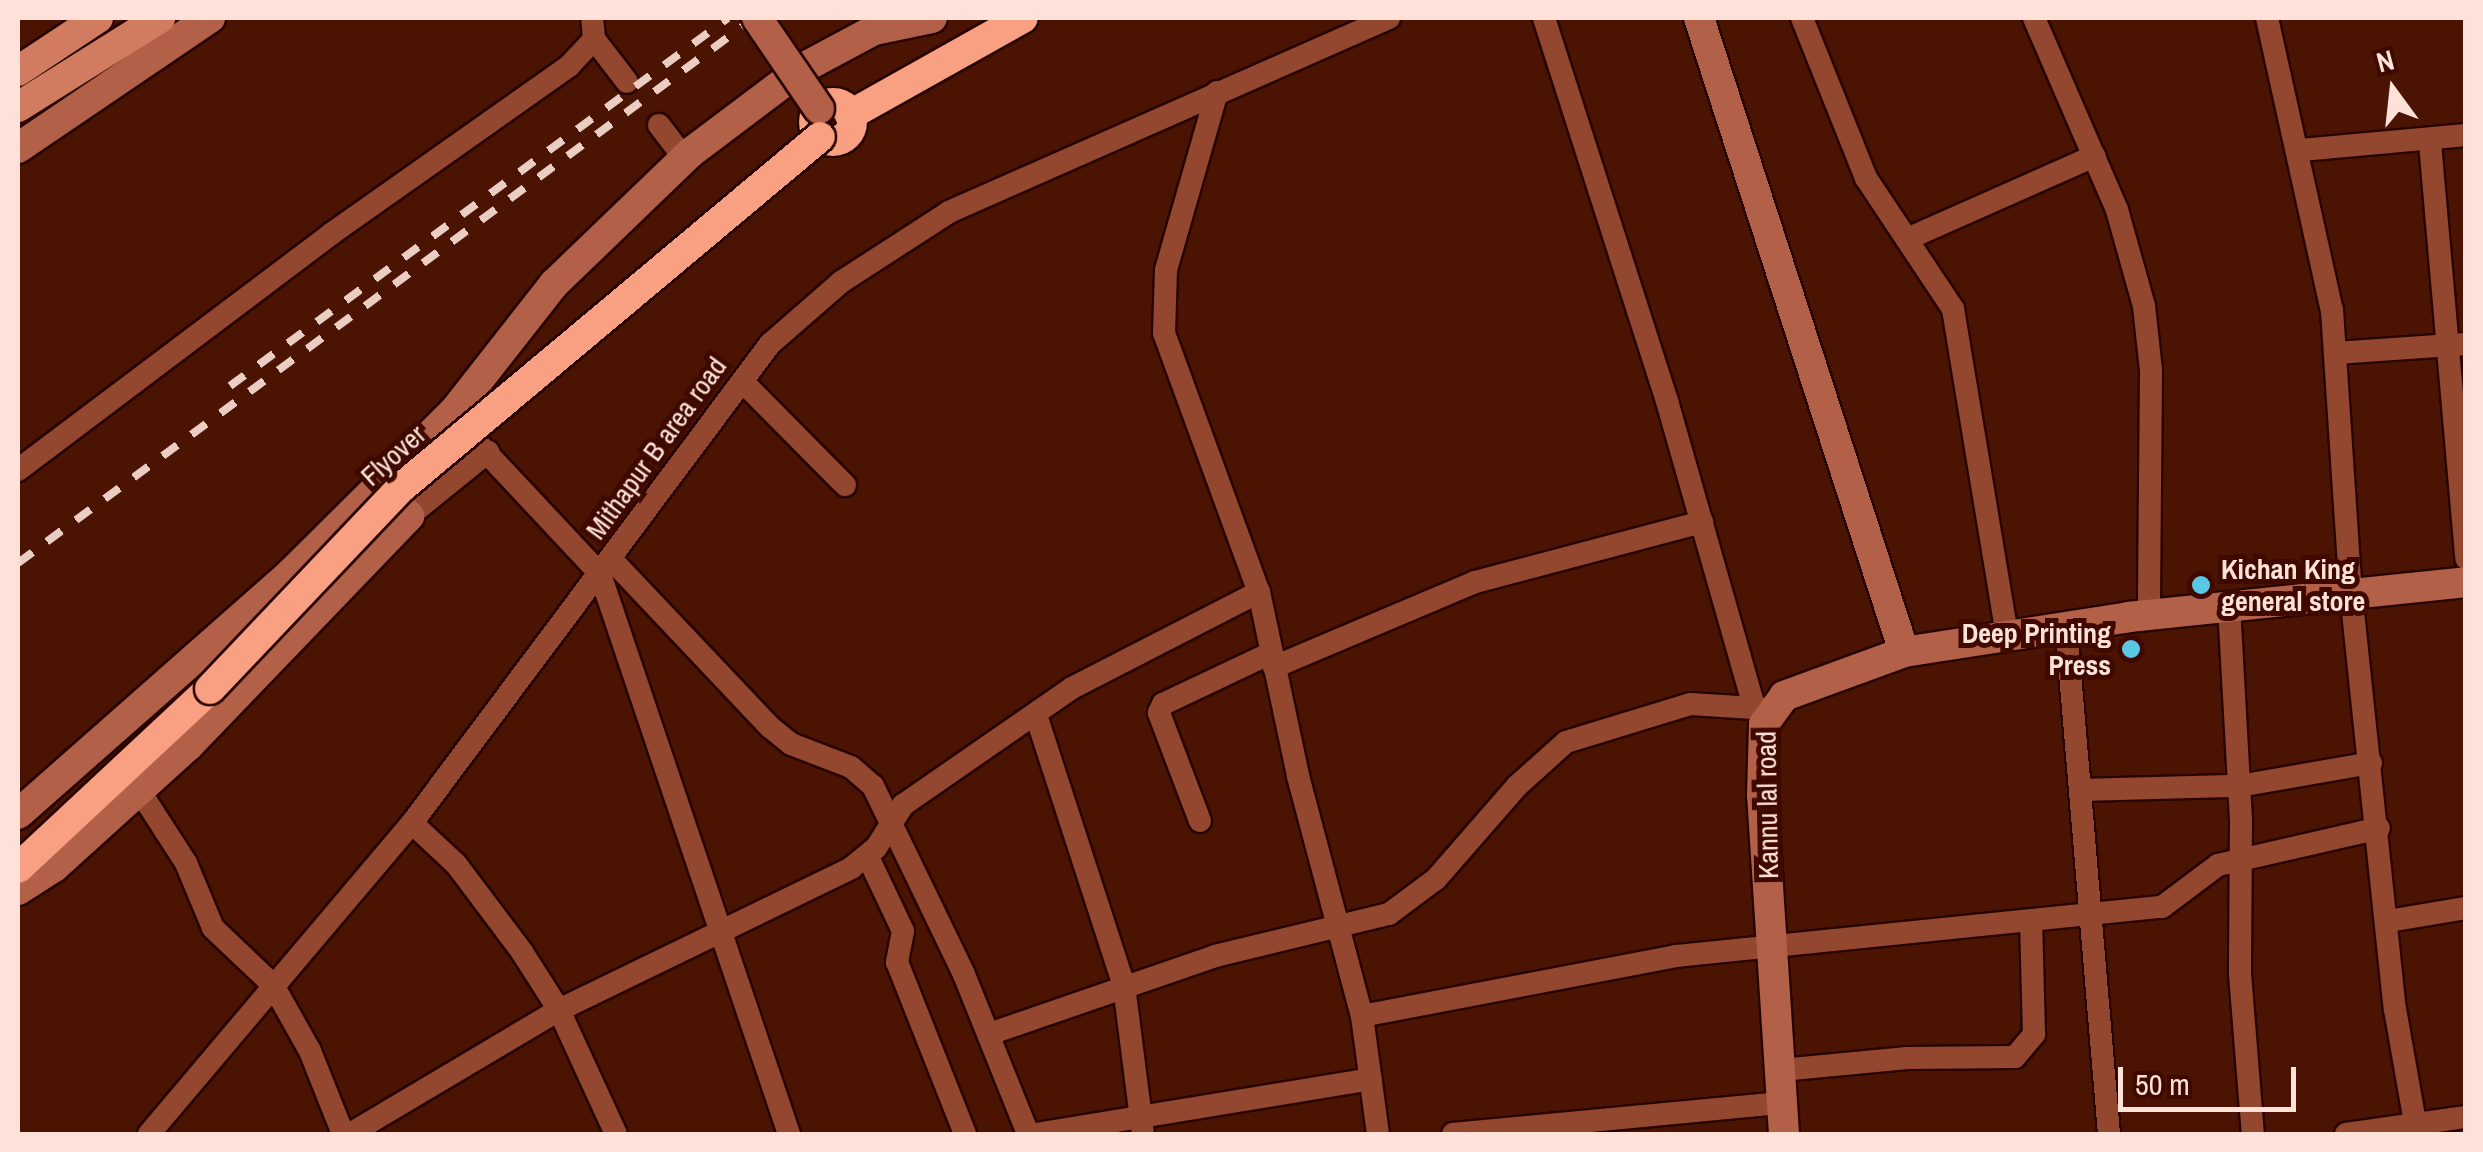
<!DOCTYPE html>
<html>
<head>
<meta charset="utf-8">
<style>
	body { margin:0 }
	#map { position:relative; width:2483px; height:1152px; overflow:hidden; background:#4b1402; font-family:"Archivo Narrow",sans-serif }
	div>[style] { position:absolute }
	.roads { filter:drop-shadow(2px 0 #280400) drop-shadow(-2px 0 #280400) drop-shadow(0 2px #280400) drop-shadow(0 -2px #280400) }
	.street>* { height:22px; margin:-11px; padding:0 11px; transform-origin:11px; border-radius:11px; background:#94472f }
	.secondary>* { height:30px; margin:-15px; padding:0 15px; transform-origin:15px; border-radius:15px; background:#b26148 }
	.primary>* { height:30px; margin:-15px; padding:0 15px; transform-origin:15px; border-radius:15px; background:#d17c61 }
	.highway>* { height:30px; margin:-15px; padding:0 15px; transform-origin:15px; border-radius:15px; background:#f99f82 }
	.highway>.ring { margin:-15px; padding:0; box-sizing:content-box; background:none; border:30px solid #f99f82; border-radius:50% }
	.rail>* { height:8px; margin-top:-4px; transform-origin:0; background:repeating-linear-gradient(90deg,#eccdc3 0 18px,transparent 0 36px) }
	.bridges { filter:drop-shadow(2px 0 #280400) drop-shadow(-2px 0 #280400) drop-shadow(0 2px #280400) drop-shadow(0 -2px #280400) }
	.secondary-bridge>* { height:30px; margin:-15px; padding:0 15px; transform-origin:15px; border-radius:15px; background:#b26148 }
	.highway-bridge>* { height:30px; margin:-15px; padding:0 15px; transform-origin:15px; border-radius:15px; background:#f99f82 }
	.dots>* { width:28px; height:28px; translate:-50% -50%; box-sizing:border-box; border:5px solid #3f0900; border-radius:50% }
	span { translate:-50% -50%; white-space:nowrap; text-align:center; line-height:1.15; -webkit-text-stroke:10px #3f0900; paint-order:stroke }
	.street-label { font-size:28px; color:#fee2d9 }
	.poi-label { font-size:28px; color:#fee2d9; font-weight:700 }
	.left { translate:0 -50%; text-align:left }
	.right { translate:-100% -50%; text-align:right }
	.frame { position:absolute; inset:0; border:20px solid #fee2d9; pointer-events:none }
	.north { position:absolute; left:2343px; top:40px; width:100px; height:100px; -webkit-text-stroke:8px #3f0900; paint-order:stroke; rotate:345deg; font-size:28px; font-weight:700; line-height:40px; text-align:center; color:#fee2d9 }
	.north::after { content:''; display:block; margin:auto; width:35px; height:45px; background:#fee2d9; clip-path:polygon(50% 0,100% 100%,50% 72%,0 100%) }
	.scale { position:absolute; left:2118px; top:1067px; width:178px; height:45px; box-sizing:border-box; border:5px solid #fee2d9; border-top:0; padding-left:12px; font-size:30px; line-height:35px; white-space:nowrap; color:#fee2d9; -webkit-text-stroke:8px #3f0900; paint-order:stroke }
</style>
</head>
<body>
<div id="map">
	<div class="roads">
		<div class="street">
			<i style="left:1544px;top:18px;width:402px;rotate:72.2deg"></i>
			<i style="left:1667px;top:401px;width:317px;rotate:74.1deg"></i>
			<i style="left:1802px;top:18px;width:172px;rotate:68.2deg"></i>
			<i style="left:1866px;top:178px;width:157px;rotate:56.4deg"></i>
			<i style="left:1953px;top:309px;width:331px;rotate:80.6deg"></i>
			<i style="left:2034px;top:18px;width:209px;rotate:66.6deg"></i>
			<i style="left:2117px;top:210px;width:100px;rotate:74.3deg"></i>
			<i style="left:2144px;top:306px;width:64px;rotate:83.8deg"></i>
			<i style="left:2151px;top:370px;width:245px;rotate:90.5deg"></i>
			<i style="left:2267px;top:18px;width:299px;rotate:77.5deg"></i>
			<i style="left:2332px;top:310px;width:284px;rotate:86.2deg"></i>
			<i style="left:2351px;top:593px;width:418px;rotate:84deg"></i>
			<i style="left:2395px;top:1009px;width:116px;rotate:80deg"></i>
			<i style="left:594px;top:39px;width:54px;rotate:52.5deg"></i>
			<i style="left:1217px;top:92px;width:185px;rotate:106deg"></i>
			<i style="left:1166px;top:270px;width:63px;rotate:91.8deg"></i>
			<i style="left:1164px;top:333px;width:276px;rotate:69.9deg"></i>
			<i style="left:1259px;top:592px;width:188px;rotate:78deg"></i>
			<i style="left:1298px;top:776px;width:248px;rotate:75.1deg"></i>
			<i style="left:1362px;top:1016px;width:119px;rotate:82.3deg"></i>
			<i style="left:659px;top:125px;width:43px;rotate:52.6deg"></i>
			<i style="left:2430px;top:143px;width:417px;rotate:85deg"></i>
			<i style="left:2301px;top:150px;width:166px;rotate:-5.2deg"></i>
			<i style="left:1907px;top:239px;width:205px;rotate:-23.9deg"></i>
			<i style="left:2336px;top:353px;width:130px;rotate:-4deg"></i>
			<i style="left:743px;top:382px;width:145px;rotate:45.3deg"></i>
			<i style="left:456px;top:420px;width:211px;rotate:46.9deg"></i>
			<i style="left:600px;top:574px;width:591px;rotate:71.35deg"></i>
			<i style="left:18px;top:470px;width:392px;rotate:-37deg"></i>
			<i style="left:331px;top:234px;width:291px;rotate:-35.2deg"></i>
			<i style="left:569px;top:66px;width:37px;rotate:-47deg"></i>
			<i style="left:594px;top:39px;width:21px;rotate:-95deg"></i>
			<i style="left:409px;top:516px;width:102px;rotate:-39deg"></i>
			<i style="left:612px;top:560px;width:230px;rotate:46.6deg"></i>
			<i style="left:770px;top:727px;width:27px;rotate:39deg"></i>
			<i style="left:791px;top:744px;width:64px;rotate:21deg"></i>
			<i style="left:851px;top:767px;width:29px;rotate:41deg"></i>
			<i style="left:873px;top:786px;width:207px;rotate:64.2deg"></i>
			<i style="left:963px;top:972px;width:175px;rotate:68.1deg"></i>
			<i style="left:2229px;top:606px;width:215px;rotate:86.8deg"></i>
			<i style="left:2241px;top:821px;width:153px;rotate:90.4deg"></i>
			<i style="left:2240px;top:974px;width:161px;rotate:85.4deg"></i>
			<i style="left:2066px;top:626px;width:510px;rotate:85.16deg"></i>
			<i style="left:1274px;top:667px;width:218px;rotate:-22.9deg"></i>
			<i style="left:1475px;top:582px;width:235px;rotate:-14.8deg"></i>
			<i style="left:1036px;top:715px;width:285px;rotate:72deg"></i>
			<i style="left:1124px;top:986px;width:149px;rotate:82.7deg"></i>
			<i style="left:139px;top:790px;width:87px;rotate:57.2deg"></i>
			<i style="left:186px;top:863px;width:70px;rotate:67.4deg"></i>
			<i style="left:213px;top:928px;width:83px;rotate:43.5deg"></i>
			<i style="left:273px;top:985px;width:76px;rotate:60.7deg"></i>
			<i style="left:310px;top:1051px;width:89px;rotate:68.3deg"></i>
			<i style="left:2081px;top:790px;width:158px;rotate:-1.5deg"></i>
			<i style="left:2239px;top:786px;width:134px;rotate:-9.9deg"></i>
			<i style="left:1200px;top:821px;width:116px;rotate:-110.8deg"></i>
			<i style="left:1159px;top:713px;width:10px;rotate:-66deg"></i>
			<i style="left:1163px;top:704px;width:119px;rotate:-25.3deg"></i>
			<i style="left:412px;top:823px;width:60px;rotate:43deg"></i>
			<i style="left:456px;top:864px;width:110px;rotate:53.1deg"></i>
			<i style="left:522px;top:952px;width:69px;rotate:57.5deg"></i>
			<i style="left:559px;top:1010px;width:136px;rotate:65.3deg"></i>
			<i style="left:868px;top:857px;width:82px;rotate:64.7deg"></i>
			<i style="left:903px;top:931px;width:32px;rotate:101deg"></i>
			<i style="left:897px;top:962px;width:185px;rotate:68.4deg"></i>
			<i style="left:2388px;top:921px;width:79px;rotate:-9.5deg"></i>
			<i style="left:1362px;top:1016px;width:320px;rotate:-10.8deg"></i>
			<i style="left:1676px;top:956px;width:488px;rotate:-5.8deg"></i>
			<i style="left:2162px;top:907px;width:70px;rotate:-36.9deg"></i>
			<i style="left:2218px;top:865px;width:165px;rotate:-12.9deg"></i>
			<i style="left:989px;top:1034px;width:239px;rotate:-19deg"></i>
			<i style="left:1215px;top:956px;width:179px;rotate:-13.6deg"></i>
			<i style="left:1389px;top:914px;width:59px;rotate:-36.7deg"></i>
			<i style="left:1436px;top:879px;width:123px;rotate:-48.9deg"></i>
			<i style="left:1517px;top:786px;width:66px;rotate:-41.9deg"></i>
			<i style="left:1566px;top:742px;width:130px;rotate:-17deg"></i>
			<i style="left:1690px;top:704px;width:80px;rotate:3.6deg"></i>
			<i style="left:1781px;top:1070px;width:127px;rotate:-5.4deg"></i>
			<i style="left:1907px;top:1058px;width:108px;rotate:-0.5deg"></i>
			<i style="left:2015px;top:1057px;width:30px;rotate:-50deg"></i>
			<i style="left:2034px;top:1034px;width:112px;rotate:-91.5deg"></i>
			<i style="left:149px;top:1134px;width:407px;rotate:-49.8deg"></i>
			<i style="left:412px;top:823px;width:598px;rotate:-53.23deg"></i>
			<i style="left:770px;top:344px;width:94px;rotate:-41.1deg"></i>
			<i style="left:841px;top:282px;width:129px;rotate:-32.9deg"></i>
			<i style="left:949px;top:212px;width:481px;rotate:-23.8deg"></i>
			<i style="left:350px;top:1134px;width:243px;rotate:-30.7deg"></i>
			<i style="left:559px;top:1010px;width:325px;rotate:-25.9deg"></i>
			<i style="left:851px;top:868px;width:32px;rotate:-39deg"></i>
			<i style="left:876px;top:848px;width:51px;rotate:-57.9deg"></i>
			<i style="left:903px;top:805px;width:206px;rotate:-34.7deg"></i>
			<i style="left:1072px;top:688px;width:210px;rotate:-27.2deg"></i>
			<i style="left:1036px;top:1134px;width:339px;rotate:-9.3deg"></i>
			<i style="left:1453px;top:1134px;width:330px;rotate:-5.4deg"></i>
			<i style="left:2346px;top:1134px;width:121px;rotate:-8.1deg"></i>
		</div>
		<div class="secondary">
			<i style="left:1699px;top:18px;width:666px;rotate:72.08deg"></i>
			<i style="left:18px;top:148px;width:232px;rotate:-34.1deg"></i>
			<i style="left:18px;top:814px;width:363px;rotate:-41.4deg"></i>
			<i style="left:290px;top:574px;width:234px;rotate:-44.8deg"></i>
			<i style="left:456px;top:409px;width:159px;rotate:-51.9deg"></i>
			<i style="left:554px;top:284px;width:189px;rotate:-43.9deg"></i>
			<i style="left:690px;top:153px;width:141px;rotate:-37deg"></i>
			<i style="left:803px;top:68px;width:81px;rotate:-28.2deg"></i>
			<i style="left:874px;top:30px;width:59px;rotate:-11.7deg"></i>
			<i style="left:18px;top:890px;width:43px;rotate:-32.6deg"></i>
			<i style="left:54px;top:867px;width:181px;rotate:-42.1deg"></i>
			<i style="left:188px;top:746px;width:319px;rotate:-46.1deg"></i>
			<i style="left:409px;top:516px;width:45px;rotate:-132.3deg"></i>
			<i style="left:1784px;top:1134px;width:339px;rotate:-93.7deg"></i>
			<i style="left:1762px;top:796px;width:72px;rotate:-88.4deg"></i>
			<i style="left:1764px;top:724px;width:34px;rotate:-54deg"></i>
			<i style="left:1784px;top:696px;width:128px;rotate:-20.1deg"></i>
			<i style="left:1904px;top:652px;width:228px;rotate:-8.8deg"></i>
			<i style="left:2129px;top:617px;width:339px;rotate:-5.9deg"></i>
		</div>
		<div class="primary">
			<i style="left:18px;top:71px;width:96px;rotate:-33.5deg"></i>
			<i style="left:18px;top:107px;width:168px;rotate:-32.1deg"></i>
		</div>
		<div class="highway">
			<i class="ring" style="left:814px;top:103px;width:8px;height:8px"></i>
			<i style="left:850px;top:115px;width:198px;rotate:-29.3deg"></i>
			<i style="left:18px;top:868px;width:262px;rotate:-43deg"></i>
		</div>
	</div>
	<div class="rail">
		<i style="left:230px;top:386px;width:619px;rotate:-36.46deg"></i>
		<i style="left:18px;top:563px;width:916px;rotate:-36.52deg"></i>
	</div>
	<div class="bridges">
		<div class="secondary-bridge">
			<i style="left:757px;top:18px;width:110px;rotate:55.7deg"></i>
		</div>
		<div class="highway-bridge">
			<i style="left:210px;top:689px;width:279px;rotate:-46.5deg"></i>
			<i style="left:402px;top:487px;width:545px;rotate:-39.94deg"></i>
		</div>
	</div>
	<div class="dots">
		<i style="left:2201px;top:585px;background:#5ac8e5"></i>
		<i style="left:2131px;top:649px;background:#5ac8e5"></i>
	</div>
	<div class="street-label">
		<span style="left:656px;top:448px;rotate:-54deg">Mithapur B area road</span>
		<span style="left:393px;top:455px;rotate:-42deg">Flyover</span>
		<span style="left:1767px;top:805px;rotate:-91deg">Kannu lal road</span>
	</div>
	<div class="poi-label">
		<span class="left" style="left:2221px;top:585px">Kichan King<br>general store</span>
		<span class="right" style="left:2111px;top:649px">Deep Printing<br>Press</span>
	</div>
	<div class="frame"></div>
	<div class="north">N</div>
	<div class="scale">50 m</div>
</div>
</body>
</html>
